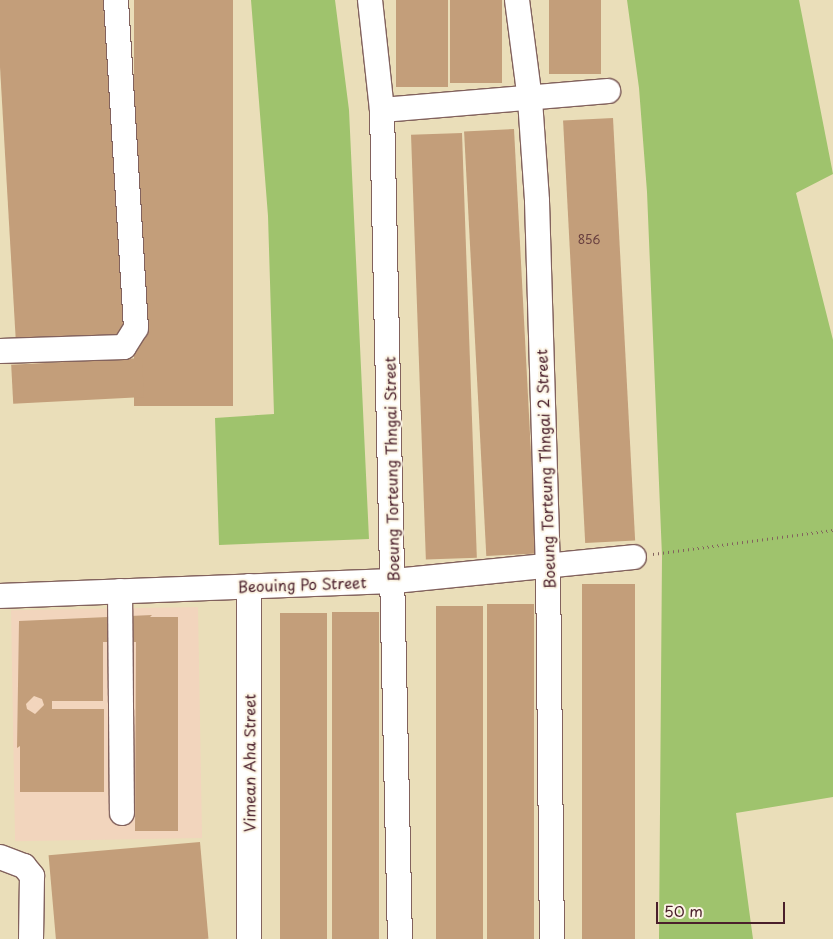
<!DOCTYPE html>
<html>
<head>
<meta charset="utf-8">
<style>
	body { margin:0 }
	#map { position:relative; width:833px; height:939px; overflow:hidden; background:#eadeb9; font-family:"Playpen Sans",sans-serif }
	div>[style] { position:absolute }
	.built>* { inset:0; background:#f2d5bd; transform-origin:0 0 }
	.green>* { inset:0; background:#9fc36d }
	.building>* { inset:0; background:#c39e7a; transform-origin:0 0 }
	.path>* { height:3px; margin-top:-1.5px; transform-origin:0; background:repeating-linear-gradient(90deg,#82625d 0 1px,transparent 0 5px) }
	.roads { filter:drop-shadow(1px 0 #82625d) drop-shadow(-1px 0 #82625d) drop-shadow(0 1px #82625d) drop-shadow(0 -1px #82625d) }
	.minor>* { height:24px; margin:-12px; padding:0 12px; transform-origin:12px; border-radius:12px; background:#fff }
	span { translate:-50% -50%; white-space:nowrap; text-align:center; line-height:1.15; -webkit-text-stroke:4px #fcf5e5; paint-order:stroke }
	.number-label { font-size:12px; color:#683f3f }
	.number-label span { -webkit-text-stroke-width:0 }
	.street-label { font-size:15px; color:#4a1f2b }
	.scale { position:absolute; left:656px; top:902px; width:129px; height:22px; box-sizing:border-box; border:2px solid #4a1f2b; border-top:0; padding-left:6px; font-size:15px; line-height:18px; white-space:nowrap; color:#4a1f2b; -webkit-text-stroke:4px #fcf5e5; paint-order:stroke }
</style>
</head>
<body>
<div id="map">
	<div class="built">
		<i style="left:198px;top:607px;width:231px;height:187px;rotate:89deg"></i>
	</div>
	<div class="green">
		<i style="clip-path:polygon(251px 0,335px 0,349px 110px,369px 539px,219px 545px,215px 418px,274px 414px,268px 216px)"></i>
		<i style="clip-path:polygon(627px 0,799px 0,833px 174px,796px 193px,833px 340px,833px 797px,736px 813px,753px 939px,659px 939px,662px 556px,647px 192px,639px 88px)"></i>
	</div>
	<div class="building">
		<i style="clip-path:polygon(0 0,103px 0,125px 338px,16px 344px,0 67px)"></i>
		<i style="left:134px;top:0;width:99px;height:406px"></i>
		<i style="left:396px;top:0;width:52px;height:87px"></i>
		<i style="left:450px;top:0;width:52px;height:83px"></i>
		<i style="left:549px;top:0;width:52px;height:74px"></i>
		<i style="left:613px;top:118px;width:423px;height:50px;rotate:87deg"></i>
		<i style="left:514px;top:129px;width:425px;height:50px;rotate:87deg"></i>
		<i style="left:462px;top:133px;width:425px;height:51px;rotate:88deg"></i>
		<i style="left:142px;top:358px;width:39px;height:131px;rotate:87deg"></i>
		<i style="left:635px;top:584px;width:355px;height:53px;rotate:90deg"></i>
		<i style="left:487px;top:604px;width:47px;height:335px"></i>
		<i style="left:436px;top:606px;width:47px;height:333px"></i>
		<i style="left:332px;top:612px;width:47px;height:327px"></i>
		<i style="left:280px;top:613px;width:47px;height:326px"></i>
		<i style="clip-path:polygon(evenodd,152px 615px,150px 617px,178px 617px,178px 831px,135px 831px,136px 642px,103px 642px,103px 701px,52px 701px,52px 709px,104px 709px,104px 792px,20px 792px,20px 746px,17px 748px,19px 621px,152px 615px,34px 696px,42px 699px,44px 705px,35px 714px,27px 709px,26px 704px,34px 696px)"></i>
		<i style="left:200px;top:842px;width:97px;height:152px;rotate:85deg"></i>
	</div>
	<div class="path">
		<i style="left:653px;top:554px;width:182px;rotate:-7.6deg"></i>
	</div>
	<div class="roads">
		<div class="minor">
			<i style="left:370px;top:0;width:111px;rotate:83.8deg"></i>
			<i style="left:382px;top:110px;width:829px;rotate:88.76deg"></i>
			<i style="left:517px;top:0;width:101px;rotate:82.6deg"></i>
			<i style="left:530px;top:100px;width:101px;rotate:86deg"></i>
			<i style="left:537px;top:201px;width:364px;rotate:88.3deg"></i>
			<i style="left:548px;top:565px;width:374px;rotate:89.4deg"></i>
			<i style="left:382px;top:110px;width:227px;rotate:-4.8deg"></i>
			<i style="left:0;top:351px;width:124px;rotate:-1.8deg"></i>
			<i style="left:124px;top:347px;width:22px;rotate:-58deg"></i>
			<i style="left:136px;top:328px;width:329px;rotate:-93.5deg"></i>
			<i style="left:120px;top:591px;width:222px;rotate:89.5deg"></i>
			<i style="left:0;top:596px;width:394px;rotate:-2.2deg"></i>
			<i style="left:394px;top:581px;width:241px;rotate:-5.7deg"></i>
			<i style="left:0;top:857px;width:26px;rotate:21deg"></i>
			<i style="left:24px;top:866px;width:13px;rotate:51deg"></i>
			<i style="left:32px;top:876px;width:63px;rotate:90.9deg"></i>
			<i style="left:249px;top:939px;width:353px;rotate:-90deg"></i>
		</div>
	</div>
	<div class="number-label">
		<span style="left:589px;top:240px">856</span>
	</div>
	<div class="street-label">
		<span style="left:391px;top:469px;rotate:-91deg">Boeung Torteung Thngai Street</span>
		<span style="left:545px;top:469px;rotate:-92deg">Boeung Torteung Thngai 2 Street</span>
		<span style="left:302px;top:584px;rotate:-2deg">Beouing Po Street</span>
		<span style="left:249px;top:763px;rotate:-90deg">Vimean Aha Street</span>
	</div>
	<div class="scale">50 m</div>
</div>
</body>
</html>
